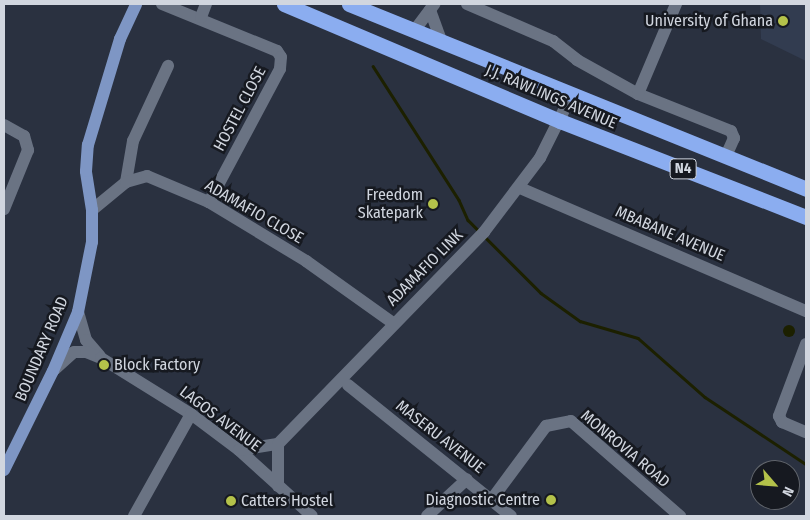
<!DOCTYPE html>
<html>
<head>
<meta charset="utf-8">
<style>
	body { margin:0 }
	#map { position:relative; width:810px; height:520px; overflow:hidden; background:#2a3140; font-family:"Fira Sans Condensed",sans-serif }
	div>[style] { position:absolute }
	.built>* { inset:0; background:#323c50 }
	.water>* { inset:0; background:#1c2000 }
	.round { border-radius:50% }
	.stream>* { height:2.5px; margin:-1.25px; padding:0 1.25px; transform-origin:1.25px; border-radius:1.25px; background:#1c2000 }
	.minor>* { height:12px; margin:-6px; padding:0 6px; transform-origin:6px; border-radius:6px; background:#6a7383 }
	.major>* { height:12px; margin:-6px; padding:0 6px; transform-origin:6px; border-radius:6px; background:#7e96c4 }
	.highway>* { height:15px; margin:-7.5px; padding:0 7.5px; transform-origin:7.5px; border-radius:7.5px; background:#8badf0 }
	.dots>* { width:14px; height:14px; translate:-50% -50%; box-sizing:border-box; border:2px solid #161920; border-radius:50% }
	span { translate:-50% -50%; white-space:nowrap; text-align:center; line-height:1.15; -webkit-text-stroke:5px #161920; paint-order:stroke }
	.shield-label span { padding:1px 4px; background:#161920; border:1px solid; border-radius:4px; -webkit-text-stroke-width:0 }
	.shield-label { font-size:15px; color:#d1d6df; font-weight:700 }
	.poi-label { font-size:16px; color:#d1d6df }
	.right { translate:-100% -50%; text-align:right }
	.left { translate:0 -50%; text-align:left }
	.street-label { font-size:16px; color:#d1d6df }
	.frame { position:absolute; inset:0; border:5px solid #d1d6df; pointer-events:none }
	.north { position:absolute; left:750px; top:460px; width:50px; height:50px; box-sizing:border-box; background:#161920; border:1px solid #61656c; border-radius:50%; rotate:117deg; font-size:14px; font-weight:700; line-height:20px; text-align:center; color:#d1d6df }
	.north::after { content:''; display:block; margin:auto; width:18px; height:22px; background:#b4c24a; clip-path:polygon(50% 0,100% 100%,50% 72%,0 100%) }
</style>
</head>
<body>
<div id="map">
	<div class="built">
		<i style="clip-path:polygon(760px 4px,806px 4px,806px 61px,761px 39px)"></i>
	</div>
	<div class="water">
		<i class="round" style="left:783px;top:325px;width:12px;height:12px"></i>
	</div>
	<div class="stream">
		<i style="left:373px;top:66px;width:159px;rotate:57.3deg"></i>
		<i style="left:459px;top:200px;width:22px;rotate:66deg"></i>
		<i style="left:468px;top:220px;width:16px;rotate:45deg"></i>
		<i style="left:485px;top:237px;width:79px;rotate:45deg"></i>
		<i style="left:541px;top:293px;width:48px;rotate:35.7deg"></i>
		<i style="left:580px;top:321px;width:60px;rotate:16.3deg"></i>
		<i style="left:638px;top:338px;width:89px;rotate:41.4deg"></i>
		<i style="left:705px;top:397px;width:121px;rotate:33.6deg"></i>
	</div>
	<div class="minor">
		<i style="left:162px;top:4px;width:124px;rotate:22.2deg"></i>
		<i style="left:277px;top:51px;width:7px;rotate:56deg"></i>
		<i style="left:281px;top:57px;width:12px;rotate:95deg"></i>
		<i style="left:280px;top:69px;width:151px;rotate:118.1deg"></i>
		<i style="left:467px;top:4px;width:94px;rotate:23.3deg"></i>
		<i style="left:553px;top:41px;width:31px;rotate:38deg"></i>
		<i style="left:577px;top:60px;width:70px;rotate:29.1deg"></i>
		<i style="left:638px;top:94px;width:100px;rotate:21.7deg"></i>
		<i style="left:731px;top:131px;width:8px;rotate:67deg"></i>
		<i style="left:734px;top:138px;width:20px;rotate:114deg"></i>
		<i style="left:430px;top:10px;width:33px;rotate:70deg"></i>
		<i style="left:201px;top:17px;width:14px;rotate:-69deg"></i>
		<i style="left:414px;top:31px;width:34px;rotate:-53deg"></i>
		<i style="left:638px;top:94px;width:98px;rotate:-67.1deg"></i>
		<i style="left:4px;top:125px;width:23px;rotate:29deg"></i>
		<i style="left:24px;top:136px;width:15px;rotate:74deg"></i>
		<i style="left:28px;top:150px;width:64px;rotate:112.1deg"></i>
		<i style="left:126px;top:182px;width:42px;rotate:-80.3deg"></i>
		<i style="left:133px;top:141px;width:83px;rotate:-65deg"></i>
		<i style="left:520px;top:188px;width:311px;rotate:23.3deg"></i>
		<i style="left:92px;top:210px;width:44px;rotate:-39.5deg"></i>
		<i style="left:126px;top:182px;width:22px;rotate:-16deg"></i>
		<i style="left:147px;top:176px;width:67px;rotate:22.8deg"></i>
		<i style="left:209px;top:202px;width:114px;rotate:31.3deg"></i>
		<i style="left:306px;top:261px;width:107px;rotate:35.5deg"></i>
		<i style="left:78px;top:312px;width:29px;rotate:74deg"></i>
		<i style="left:86px;top:340px;width:21px;rotate:49deg"></i>
		<i style="left:806px;top:344px;width:77px;rotate:110.6deg"></i>
		<i style="left:779px;top:416px;width:7px;rotate:63deg"></i>
		<i style="left:782px;top:422px;width:26px;rotate:23deg"></i>
		<i style="left:55px;top:369px;width:25px;rotate:-42deg"></i>
		<i style="left:74px;top:352px;width:12px"></i>
		<i style="left:86px;top:352px;width:16px;rotate:22deg"></i>
		<i style="left:101px;top:358px;width:106px;rotate:31.9deg"></i>
		<i style="left:191px;top:414px;width:60px;rotate:36.9deg"></i>
		<i style="left:239px;top:450px;width:98px;rotate:42.1deg"></i>
		<i style="left:348px;top:385px;width:209px;rotate:38.8deg"></i>
		<i style="left:239px;top:450px;width:39px;rotate:-9deg"></i>
		<i style="left:278px;top:444px;width:296px;rotate:-45.8deg"></i>
		<i style="left:484px;top:232px;width:93px;rotate:-52.9deg"></i>
		<i style="left:540px;top:158px;width:69px;rotate:-63.4deg"></i>
		<i style="left:278px;top:486px;width:42px;rotate:-90deg"></i>
		<i style="left:492px;top:499px;width:91px;rotate:-53.5deg"></i>
		<i style="left:546px;top:426px;width:25px;rotate:-11deg"></i>
		<i style="left:571px;top:421px;width:145px;rotate:41.1deg"></i>
		<i style="left:134px;top:516px;width:117px;rotate:-60.8deg"></i>
		<i style="left:427px;top:516px;width:54px;rotate:-42.8deg"></i>
	</div>
	<div class="major">
		<i style="left:4px;top:470px;width:110px;rotate:-63.7deg"></i>
		<i style="left:53px;top:371px;width:64px;rotate:-67deg"></i>
		<i style="left:78px;top:312px;width:71px;rotate:-78.7deg"></i>
		<i style="left:92px;top:242px;width:32px;rotate:-90deg"></i>
		<i style="left:92px;top:210px;width:39px;rotate:-99deg"></i>
		<i style="left:86px;top:171px;width:26px;rotate:-86deg"></i>
		<i style="left:88px;top:145px;width:111px;rotate:-73.2deg"></i>
		<i style="left:120px;top:39px;width:38px;rotate:-65deg"></i>
	</div>
	<div class="highway">
		<i style="left:284px;top:4px;width:300px;rotate:23deg"></i>
		<i style="left:560px;top:121px;width:264px;rotate:21.3deg"></i>
		<i style="left:349px;top:4px;width:493px;rotate:22deg"></i>
	</div>
	<div class="dots">
		<i style="left:783px;top:21px;background:#b4c24a"></i>
		<i style="left:433px;top:204px;background:#b4c24a"></i>
		<i style="left:104px;top:365px;background:#b4c24a"></i>
		<i style="left:551px;top:500px;background:#b4c24a"></i>
		<i style="left:231px;top:501px;background:#b4c24a"></i>
	</div>
	<div class="shield-label">
		<span style="left:683px;top:169px">N4</span>
	</div>
	<div class="poi-label">
		<span class="right" style="left:773px;top:21px">University of Ghana</span>
		<span class="right" style="left:423px;top:204px">Freedom<br>Skatepark</span>
		<span class="left" style="left:114px;top:365px">Block Factory</span>
		<span class="right" style="left:540px;top:500px">Diagnostic Centre</span>
		<span class="left" style="left:241px;top:501px">Catters Hostel</span>
	</div>
	<div class="street-label">
		<span style="left:551px;top:97px;rotate:23deg">J.J. RAWLINGS AVENUE</span>
		<span style="left:240px;top:109px;rotate:-62deg">HOSTEL CLOSE</span>
		<span style="left:254px;top:212px;rotate:30deg">ADAMAFIO CLOSE</span>
		<span style="left:670px;top:234px;rotate:23deg">MBABANE AVENUE</span>
		<span style="left:425px;top:268px;rotate:-45deg">ADAMAFIO LINK</span>
		<span style="left:42px;top:349px;rotate:-67deg">BOUNDARY ROAD</span>
		<span style="left:220px;top:419px;rotate:37deg">LAGOS AVENUE</span>
		<span style="left:440px;top:437px;rotate:38deg">MASERU AVENUE</span>
		<span style="left:625px;top:449px;rotate:40deg">MONROVIA ROAD</span>
	</div>
	<div class="frame"></div>
	<div class="north">N</div>
</div>
</body>
</html>
